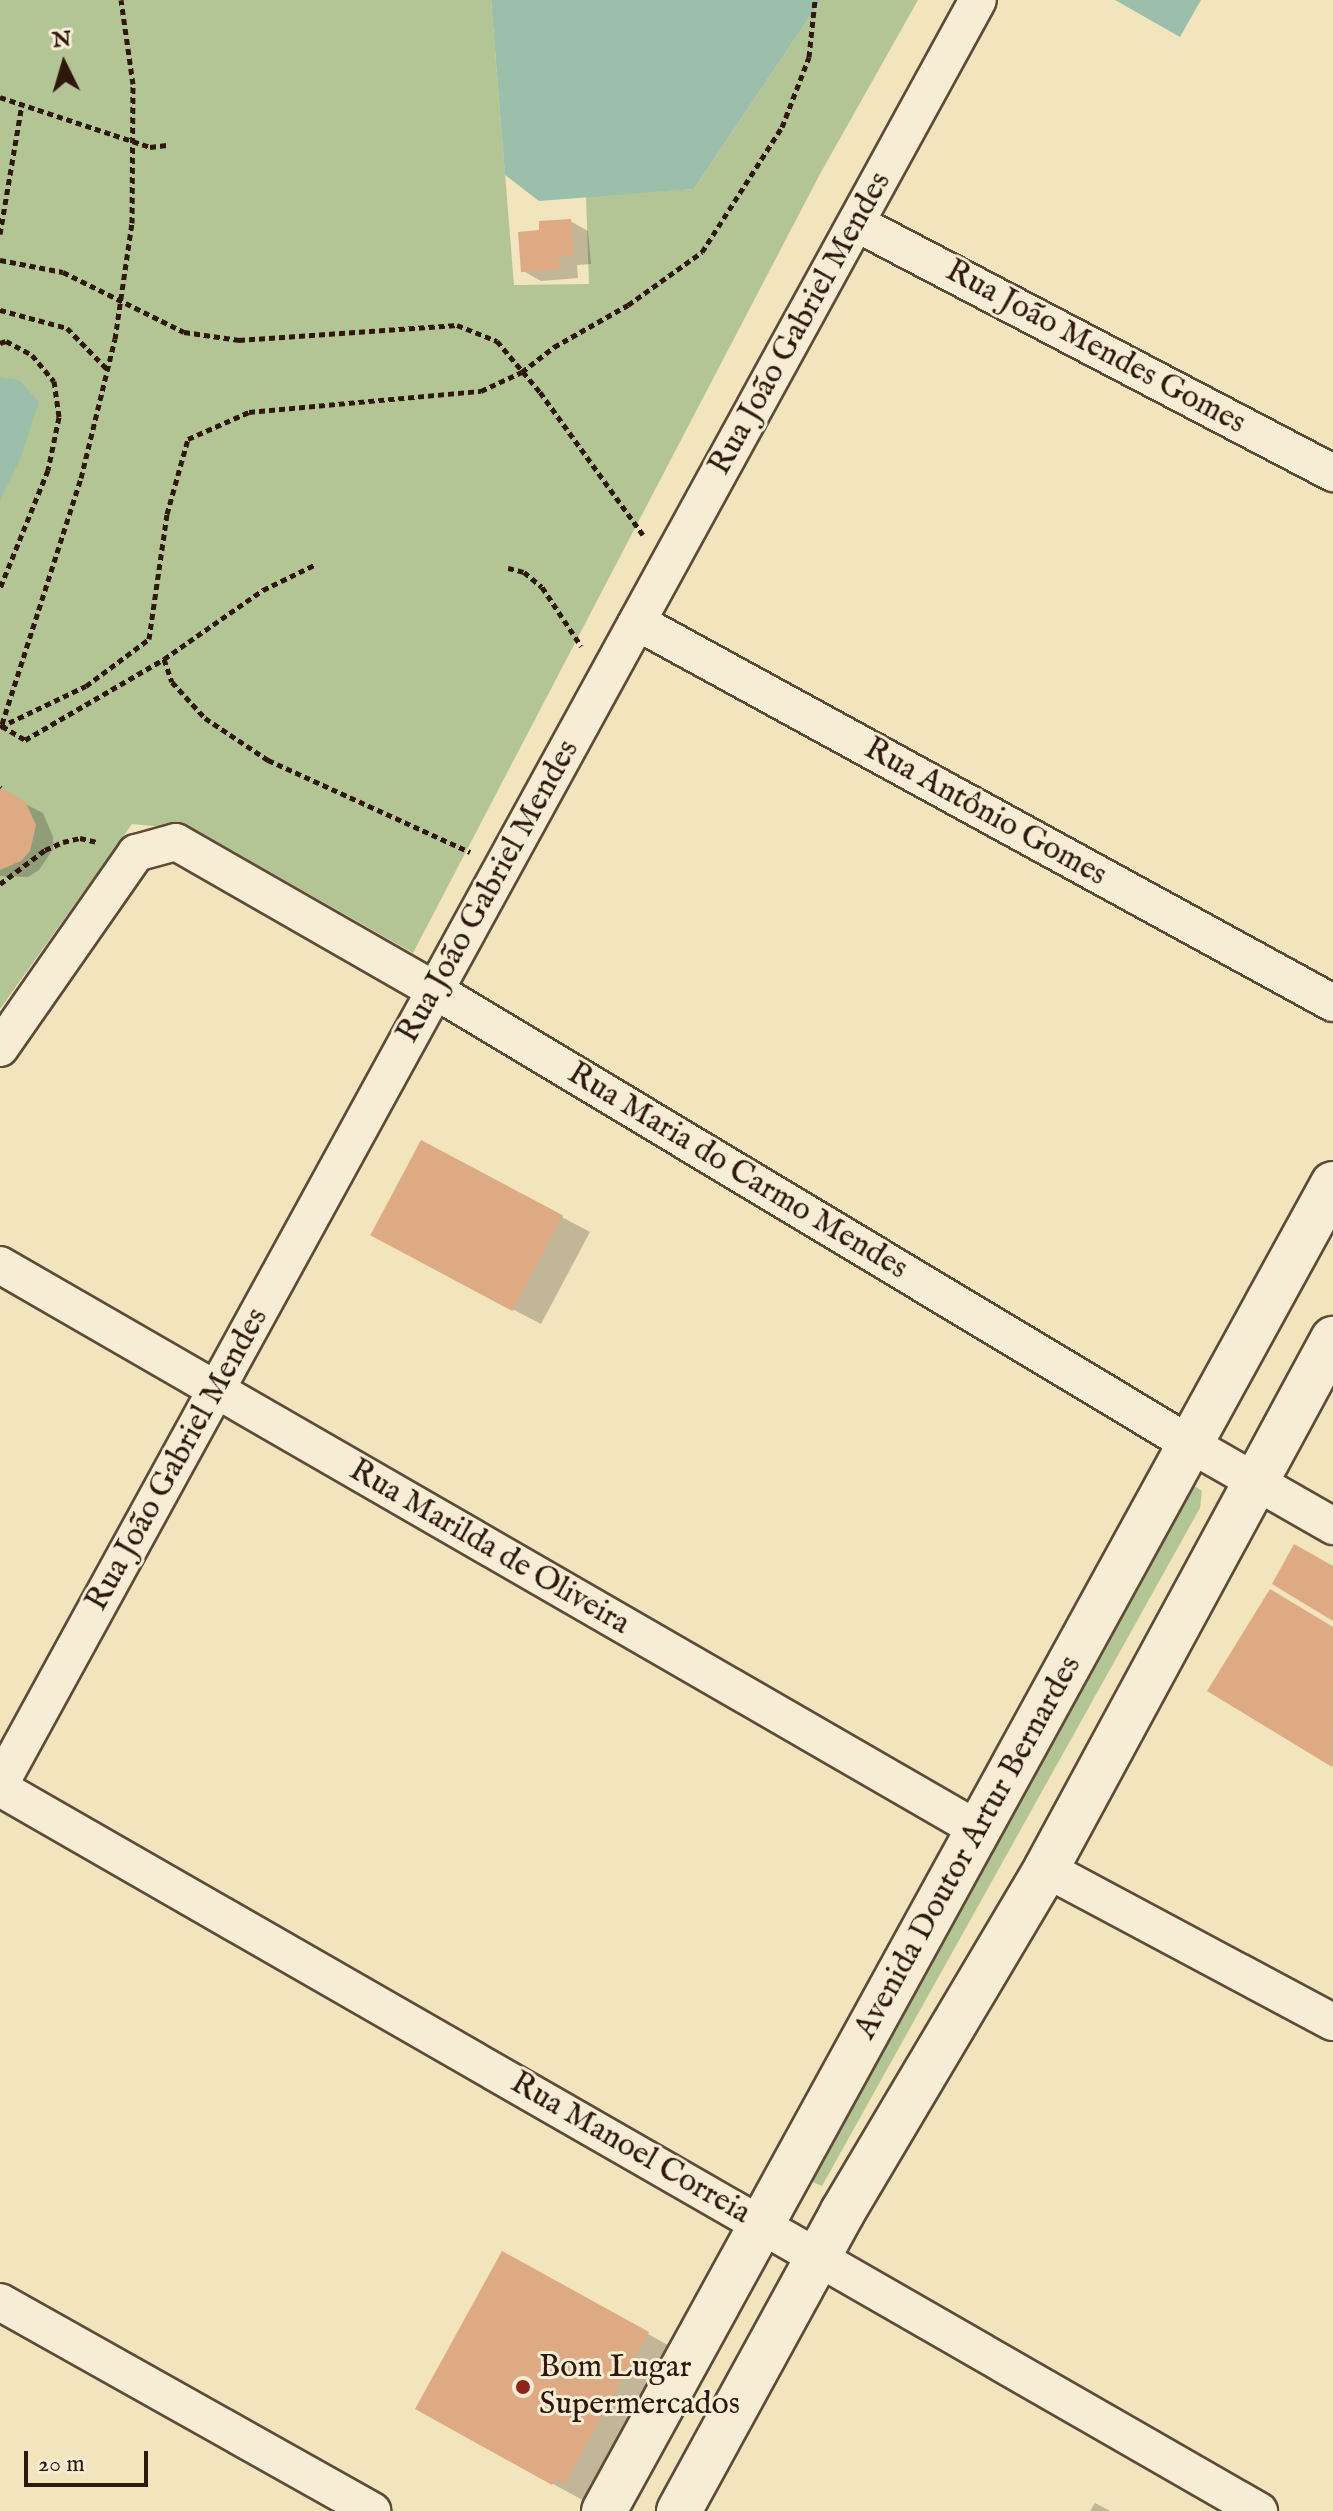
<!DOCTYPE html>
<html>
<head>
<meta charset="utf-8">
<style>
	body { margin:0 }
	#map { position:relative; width:1333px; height:2511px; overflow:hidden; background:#f2e4bd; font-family:"IM FELL English",serif }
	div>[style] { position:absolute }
	.green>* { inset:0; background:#b4c595 }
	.water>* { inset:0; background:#9cbfab }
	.shadow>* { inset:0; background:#0003 }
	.building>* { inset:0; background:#ddaa83; transform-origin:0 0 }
	.path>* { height:5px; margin-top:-2.5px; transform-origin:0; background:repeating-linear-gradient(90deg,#2e170b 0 6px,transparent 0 10px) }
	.roads { filter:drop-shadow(2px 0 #5f4a38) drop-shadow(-2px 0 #5f4a38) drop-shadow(0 2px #5f4a38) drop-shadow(0 -2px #5f4a38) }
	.street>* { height:36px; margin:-18px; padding:0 18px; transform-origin:18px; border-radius:18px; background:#f7edd4 }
	.secondary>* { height:44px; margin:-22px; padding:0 22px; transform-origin:22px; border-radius:22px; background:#f7edd4 }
	.dots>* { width:22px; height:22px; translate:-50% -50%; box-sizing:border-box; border:4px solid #f7edd4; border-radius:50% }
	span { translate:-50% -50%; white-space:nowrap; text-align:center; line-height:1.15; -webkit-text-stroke:6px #f7edd4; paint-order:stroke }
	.street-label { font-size:32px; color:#2e170b }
	.poi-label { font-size:32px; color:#2e170b }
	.left { translate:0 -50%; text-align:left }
	.north { position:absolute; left:24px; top:24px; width:80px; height:80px; -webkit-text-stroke:6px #f7edd4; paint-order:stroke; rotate:355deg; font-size:22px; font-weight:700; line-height:32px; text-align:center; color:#2e170b }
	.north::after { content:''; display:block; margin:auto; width:28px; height:36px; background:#2e170b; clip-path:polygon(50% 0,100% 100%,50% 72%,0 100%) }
	.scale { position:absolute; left:24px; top:2451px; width:124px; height:36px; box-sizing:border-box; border:4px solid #2e170b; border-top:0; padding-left:10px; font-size:24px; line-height:28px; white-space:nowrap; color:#2e170b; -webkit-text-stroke:6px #f7edd4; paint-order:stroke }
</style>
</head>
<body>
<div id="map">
	<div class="green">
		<i style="clip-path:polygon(0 0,491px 0,514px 285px,589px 284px,586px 196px,694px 189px,821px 0,918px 0,820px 174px,413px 953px,196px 830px,132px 824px,0 1009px)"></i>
		<i style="clip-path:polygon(1193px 1485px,1202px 1491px,1200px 1508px,822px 2186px,803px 2178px,1178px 1489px)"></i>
	</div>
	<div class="water">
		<i style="clip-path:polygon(491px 0,821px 0,694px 189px,539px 201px,505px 175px)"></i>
		<i style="clip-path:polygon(1115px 0,1201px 0,1180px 37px)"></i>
		<i style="clip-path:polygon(0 377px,19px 380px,39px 402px,21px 457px,0 501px)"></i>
	</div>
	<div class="shadow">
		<i style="clip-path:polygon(570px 221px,588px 231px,591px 264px,577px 265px,578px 278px,541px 281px,523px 271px,542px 232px)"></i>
		<i style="clip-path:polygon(0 791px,43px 813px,53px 837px,53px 849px,39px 870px,28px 877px,0 876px)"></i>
		<i style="clip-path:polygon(422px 1143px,590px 1232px,541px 1324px,400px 1250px)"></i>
		<i style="clip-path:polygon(1298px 1607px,1333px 1628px,1333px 1766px,1210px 1690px)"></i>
		<i style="clip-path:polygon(648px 2334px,682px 2353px,588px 2503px,451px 2428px)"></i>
		<i style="clip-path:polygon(1095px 2503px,1110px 2511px,1090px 2511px)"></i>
	</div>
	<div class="building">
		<i style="clip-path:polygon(571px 219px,574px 255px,559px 256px,560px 269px,521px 272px,518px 232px,539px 230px,539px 221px)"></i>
		<i style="clip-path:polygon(0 788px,25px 801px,36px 825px,30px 851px,21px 861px,0 870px)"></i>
		<i style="left:421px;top:1140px;width:161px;height:108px;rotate:28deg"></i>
		<i style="clip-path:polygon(1294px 1544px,1333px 1566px,1333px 1621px,1272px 1584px)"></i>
		<i style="clip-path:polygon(1270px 1589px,1333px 1627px,1332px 1767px,1207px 1691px)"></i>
		<i style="clip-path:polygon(502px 2251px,649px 2332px,565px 2484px,556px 2479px,552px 2485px,415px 2409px)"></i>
	</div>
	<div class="path">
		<i style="left:0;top:97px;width:158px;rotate:18.4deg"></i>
		<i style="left:150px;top:147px;width:17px;rotate:-7deg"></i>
		<i style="left:0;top:234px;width:132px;rotate:-80.4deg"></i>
		<i style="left:0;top:260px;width:64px;rotate:10.8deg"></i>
		<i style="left:63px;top:272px;width:135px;rotate:26.4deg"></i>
		<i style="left:184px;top:332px;width:56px;rotate:8.3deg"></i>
		<i style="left:239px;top:340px;width:219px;rotate:-3.9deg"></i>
		<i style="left:457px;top:325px;width:43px;rotate:21.8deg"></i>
		<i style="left:497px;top:341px;width:67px;rotate:49.9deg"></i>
		<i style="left:540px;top:392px;width:176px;rotate:54.2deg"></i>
		<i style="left:0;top:310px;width:69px;rotate:15deg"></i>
		<i style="left:67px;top:328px;width:57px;rotate:45.7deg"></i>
		<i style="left:0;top:343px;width:6px;rotate:-18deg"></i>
		<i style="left:6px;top:341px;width:30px;rotate:28deg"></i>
		<i style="left:32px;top:355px;width:34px;rotate:50deg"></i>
		<i style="left:54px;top:381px;width:36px;rotate:82deg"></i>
		<i style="left:59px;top:417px;width:54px;rotate:101.7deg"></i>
		<i style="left:48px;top:470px;width:127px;rotate:112.1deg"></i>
		<i style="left:508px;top:568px;width:16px;rotate:14deg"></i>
		<i style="left:524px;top:572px;width:23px;rotate:40deg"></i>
		<i style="left:542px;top:587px;width:71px;rotate:56.5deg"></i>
		<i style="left:164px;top:659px;width:24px;rotate:71deg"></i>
		<i style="left:172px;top:682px;width:49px;rotate:47.5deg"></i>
		<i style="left:205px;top:718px;width:76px;rotate:33.7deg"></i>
		<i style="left:268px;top:760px;width:222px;rotate:24.5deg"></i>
		<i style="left:2px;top:724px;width:258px;rotate:-72.2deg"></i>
		<i style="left:81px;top:478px;width:143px;rotate:-76.3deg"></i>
		<i style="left:115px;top:339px;width:117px;rotate:-81.7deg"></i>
		<i style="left:132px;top:223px;width:139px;rotate:-89.6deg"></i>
		<i style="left:133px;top:84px;width:85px;rotate:-98.1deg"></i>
		<i style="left:2px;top:726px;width:27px;rotate:31deg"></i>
		<i style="left:25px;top:740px;width:161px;rotate:-30.2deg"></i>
		<i style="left:164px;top:659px;width:121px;rotate:-34.9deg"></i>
		<i style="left:263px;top:590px;width:57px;rotate:-26.1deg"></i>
		<i style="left:0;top:727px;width:95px;rotate:-25.5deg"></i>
		<i style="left:86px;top:686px;width:79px;rotate:-36.7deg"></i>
		<i style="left:149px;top:639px;width:126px;rotate:-81.8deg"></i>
		<i style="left:167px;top:514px;width:78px;rotate:-74.4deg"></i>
		<i style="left:188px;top:439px;width:67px;rotate:-23.9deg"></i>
		<i style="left:249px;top:412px;width:233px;rotate:-5.2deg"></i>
		<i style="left:481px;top:391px;width:45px;rotate:-24.9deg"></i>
		<i style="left:522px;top:372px;width:41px;rotate:-38deg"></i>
		<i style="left:554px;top:347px;width:85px;rotate:-29.6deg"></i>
		<i style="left:628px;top:305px;width:91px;rotate:-35.6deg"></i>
		<i style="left:702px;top:252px;width:148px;rotate:-57.4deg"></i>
		<i style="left:782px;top:127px;width:75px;rotate:-68.9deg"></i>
		<i style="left:809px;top:57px;width:57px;rotate:-84deg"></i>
		<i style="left:0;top:787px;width:1px;rotate:45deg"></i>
		<i style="left:0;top:884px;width:56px;rotate:-37.1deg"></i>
		<i style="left:45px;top:850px;width:20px;rotate:-24deg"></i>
		<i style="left:63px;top:842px;width:17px;rotate:-13deg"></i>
		<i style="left:80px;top:838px;width:17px;rotate:13deg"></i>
	</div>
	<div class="roads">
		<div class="street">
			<i style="left:856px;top:223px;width:539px;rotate:27.66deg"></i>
			<i style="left:637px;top:622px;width:793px;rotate:28.7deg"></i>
			<i style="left:0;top:1048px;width:238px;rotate:-55.1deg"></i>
			<i style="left:136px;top:853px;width:41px;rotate:-15.4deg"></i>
			<i style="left:176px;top:842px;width:300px;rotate:29.8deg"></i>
			<i style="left:436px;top:991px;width:880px;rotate:31deg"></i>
			<i style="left:1190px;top:1444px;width:165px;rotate:29.8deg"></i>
			<i style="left:0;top:1265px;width:1130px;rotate:29.99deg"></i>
			<i style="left:0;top:1784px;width:2034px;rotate:-61.27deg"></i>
			<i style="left:0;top:1788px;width:1452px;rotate:29.87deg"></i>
			<i style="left:1046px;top:1869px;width:325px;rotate:28.1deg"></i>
			<i style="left:0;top:2302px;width:427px;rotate:29.3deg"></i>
		</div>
		<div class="secondary">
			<i style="left:604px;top:2511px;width:1514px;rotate:-61.22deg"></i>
			<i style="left:679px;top:2511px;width:340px;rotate:-61.3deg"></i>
			<i style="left:842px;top:2213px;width:400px;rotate:-59.3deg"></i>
			<i style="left:1046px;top:1869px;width:603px;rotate:-61.56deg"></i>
		</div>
	</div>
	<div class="dots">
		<i style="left:523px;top:2387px;background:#8f2418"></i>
	</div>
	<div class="street-label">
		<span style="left:801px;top:324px;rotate:-61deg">Rua João Gabriel Mendes</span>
		<span style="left:1095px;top:348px;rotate:28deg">Rua João Mendes Gomes</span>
		<span style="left:985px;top:813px;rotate:29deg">Rua Antônio Gomes</span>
		<span style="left:489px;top:892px;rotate:-61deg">Rua João Gabriel Mendes</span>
		<span style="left:737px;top:1172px;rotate:31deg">Rua Maria do Carmo Mendes</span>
		<span style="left:178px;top:1460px;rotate:-61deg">Rua João Gabriel Mendes</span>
		<span style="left:489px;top:1548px;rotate:30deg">Rua Marilda de Oliveira</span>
		<span style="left:969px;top:1848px;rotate:-61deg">Avenida Doutor Artur Bernardes</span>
		<span style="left:630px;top:2149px;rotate:30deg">Rua Manoel Correia</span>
	</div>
	<div class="poi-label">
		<span class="left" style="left:539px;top:2387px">Bom Lugar<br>Supermercados</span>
	</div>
	<div class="north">N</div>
	<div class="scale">20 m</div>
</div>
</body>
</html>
